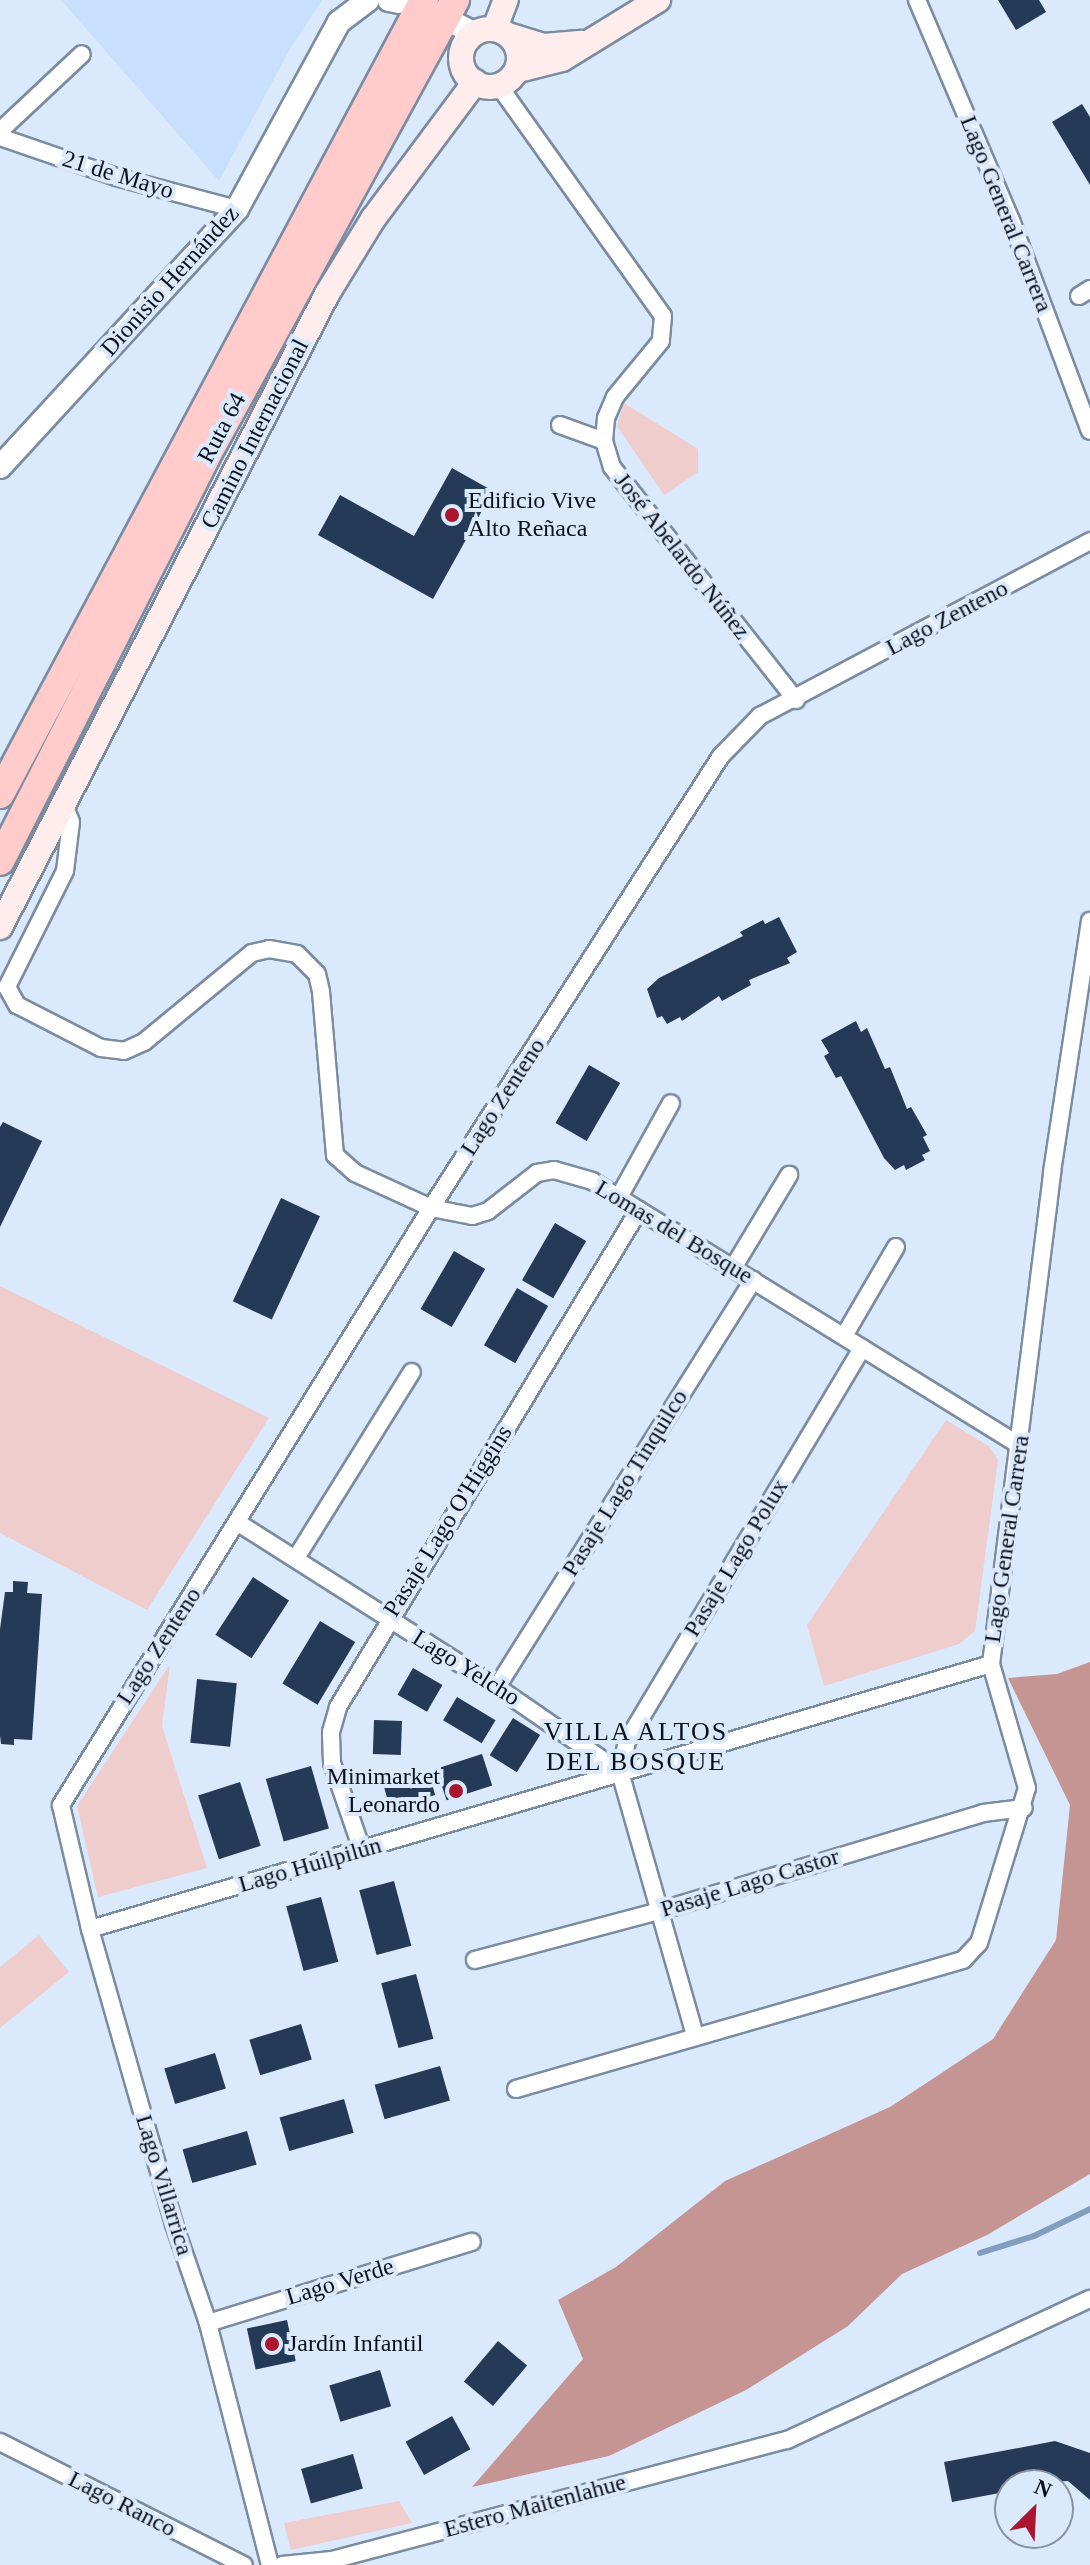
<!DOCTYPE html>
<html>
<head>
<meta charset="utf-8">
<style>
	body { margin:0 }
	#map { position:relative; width:1090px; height:2565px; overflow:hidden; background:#dbe9fd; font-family:"Times New Roman",serif }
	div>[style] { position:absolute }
	.built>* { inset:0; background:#c8dffd }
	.green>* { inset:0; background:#eecdcc }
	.forest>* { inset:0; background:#c49593 }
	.stream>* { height:6px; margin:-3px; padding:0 3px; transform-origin:3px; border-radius:3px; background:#839dbf }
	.building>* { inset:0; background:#243a56; transform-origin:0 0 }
	.roads { filter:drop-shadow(2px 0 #7b8ca1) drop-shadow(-2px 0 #7b8ca1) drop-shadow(0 2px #7b8ca1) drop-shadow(0 -2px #7b8ca1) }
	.minor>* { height:16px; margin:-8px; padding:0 8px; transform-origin:8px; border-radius:8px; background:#fff }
	.tertiary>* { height:22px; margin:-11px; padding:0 11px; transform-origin:11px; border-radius:11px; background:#fff }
	.secondary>* { height:24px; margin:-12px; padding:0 12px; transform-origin:12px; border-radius:12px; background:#ffecec }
	.secondary>.ring { margin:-12px; padding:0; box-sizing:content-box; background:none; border:24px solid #ffecec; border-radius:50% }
	.trunk>* { height:28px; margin:-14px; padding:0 14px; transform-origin:14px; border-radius:14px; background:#ffcccb }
	.dots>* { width:22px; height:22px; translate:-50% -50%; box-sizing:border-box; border:4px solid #dbe9fd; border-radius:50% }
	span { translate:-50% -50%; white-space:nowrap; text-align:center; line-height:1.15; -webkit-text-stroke:8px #dbe9fd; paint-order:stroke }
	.street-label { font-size:24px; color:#0b1119 }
	.poi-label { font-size:24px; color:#0b1119 }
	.left { translate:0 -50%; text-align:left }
	.right { translate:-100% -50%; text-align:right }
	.neighbourhood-label { font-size:26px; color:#0b1119; letter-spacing:2px }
	.north { position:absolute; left:994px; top:2469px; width:80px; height:80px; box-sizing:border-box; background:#dbe9fd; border:2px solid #8893a2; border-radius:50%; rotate:24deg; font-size:22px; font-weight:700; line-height:32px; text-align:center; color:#0b1119 }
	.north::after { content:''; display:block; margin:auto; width:28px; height:36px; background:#ab152d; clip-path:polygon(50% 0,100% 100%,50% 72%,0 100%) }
</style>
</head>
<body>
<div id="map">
	<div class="built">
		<i style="clip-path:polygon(61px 0,322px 0,290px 49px,219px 181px)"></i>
	</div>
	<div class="green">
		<i style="clip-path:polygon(624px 403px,698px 449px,698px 472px,664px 495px,617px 426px)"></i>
		<i style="clip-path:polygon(0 1286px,269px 1418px,147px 1610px,0 1533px)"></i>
		<i style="clip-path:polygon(946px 1420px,990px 1447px,998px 1460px,975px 1631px,959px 1644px,824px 1686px,807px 1625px)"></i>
		<i style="clip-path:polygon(170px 1664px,162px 1726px,207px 1868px,98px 1897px,77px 1806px)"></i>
		<i style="clip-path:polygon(39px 1935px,69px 1972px,0 2028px,0 1967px)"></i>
		<i style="clip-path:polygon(399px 2501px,412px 2523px,291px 2550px,284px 2523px)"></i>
	</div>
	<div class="forest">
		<i style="clip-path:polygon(1090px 1662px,1090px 2174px,987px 2235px,902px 2274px,848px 2326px,746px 2390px,609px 2456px,472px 2487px,583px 2359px,558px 2300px,616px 2267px,725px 2181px,890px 2107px,993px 2039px,1056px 1940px,1070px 1805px,1008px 1678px,1057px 1674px)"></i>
	</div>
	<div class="stream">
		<i style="left:980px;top:2253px;width:57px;rotate:-17.5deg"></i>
		<i style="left:1034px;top:2236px;width:62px;rotate:-25.7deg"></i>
	</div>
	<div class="building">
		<i style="clip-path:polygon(998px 0,1039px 0,1046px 12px,1016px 30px)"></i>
		<i style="clip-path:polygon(1082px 104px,1090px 117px,1090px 185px,1052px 122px)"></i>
		<i style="clip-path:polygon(452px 468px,493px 491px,433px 599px,318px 535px,340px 495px,414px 536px)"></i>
		<i style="clip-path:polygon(779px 917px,797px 952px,787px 958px,790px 963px,749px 980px,751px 985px,722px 1001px,719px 996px,682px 1021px,680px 1017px,667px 1024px,662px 1016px,657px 1018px,647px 989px,659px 978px,743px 936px,740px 932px,763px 920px,765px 924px)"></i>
		<i style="clip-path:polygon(856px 1021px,861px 1032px,867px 1028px,885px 1069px,890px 1067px,907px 1109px,911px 1107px,927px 1135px,923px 1137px,930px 1151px,922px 1155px,925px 1160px,906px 1170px,904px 1165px,895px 1170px,884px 1158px,841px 1076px,836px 1078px,824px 1056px,829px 1053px,821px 1040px)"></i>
		<i style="left:589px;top:1065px;width:36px;height:67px;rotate:30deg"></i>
		<i style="clip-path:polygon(3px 1122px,42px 1141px,0 1227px,0 1127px)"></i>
		<i style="left:281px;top:1198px;width:43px;height:114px;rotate:25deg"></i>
		<i style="left:555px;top:1223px;width:36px;height:66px;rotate:30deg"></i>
		<i style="left:454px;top:1251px;width:36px;height:67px;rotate:30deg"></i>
		<i style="left:517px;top:1288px;width:36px;height:66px;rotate:30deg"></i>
		<i style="left:253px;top:1577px;width:43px;height:69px;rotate:33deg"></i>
		<i style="clip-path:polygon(13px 1581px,28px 1582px,27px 1593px,42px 1594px,32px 1740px,14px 1739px,14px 1745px,1px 1744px,0 1735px,0 1629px,5px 1592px,13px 1592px)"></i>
		<i style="left:320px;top:1621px;width:41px;height:73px;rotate:31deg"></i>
		<i style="left:413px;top:1668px;width:34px;height:31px;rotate:30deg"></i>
		<i style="left:197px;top:1679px;width:40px;height:64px;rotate:6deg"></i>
		<i style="left:457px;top:1697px;width:45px;height:27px;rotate:31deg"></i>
		<i style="left:513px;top:1718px;width:32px;height:44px;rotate:32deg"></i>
		<i style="left:374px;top:1720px;width:28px;height:34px;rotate:2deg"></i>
		<i style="left:482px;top:1754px;width:33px;height:48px;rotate:72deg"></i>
		<i style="left:311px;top:1766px;width:65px;height:47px;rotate:74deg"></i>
		<i style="left:428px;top:1770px;width:26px;height:47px;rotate:74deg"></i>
		<i style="left:240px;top:1782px;width:67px;height:44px;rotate:72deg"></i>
		<i style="left:394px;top:1881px;width:67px;height:36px;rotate:75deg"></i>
		<i style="left:321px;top:1897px;width:67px;height:36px;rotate:75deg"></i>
		<i style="left:416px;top:1974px;width:67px;height:36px;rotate:75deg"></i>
		<i style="left:301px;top:2024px;width:37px;height:54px;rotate:73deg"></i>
		<i style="left:215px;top:2053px;width:37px;height:53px;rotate:73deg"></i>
		<i style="left:440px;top:2066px;width:36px;height:68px;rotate:74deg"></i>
		<i style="left:344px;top:2099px;width:35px;height:67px;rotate:74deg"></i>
		<i style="left:247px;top:2131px;width:35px;height:67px;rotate:74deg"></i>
		<i style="left:287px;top:2320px;width:42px;height:41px;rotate:78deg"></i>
		<i style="left:498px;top:2341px;width:38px;height:53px;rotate:40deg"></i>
		<i style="left:380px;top:2370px;width:38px;height:53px;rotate:73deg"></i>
		<i style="left:452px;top:2416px;width:38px;height:53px;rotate:61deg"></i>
		<i style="clip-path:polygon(1055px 2441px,1090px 2453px,1090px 2500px,1068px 2481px,1010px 2485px,1010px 2491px,952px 2502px,944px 2462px)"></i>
		<i style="left:353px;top:2454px;width:36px;height:54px;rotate:74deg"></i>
	</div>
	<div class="roads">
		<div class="minor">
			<i style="left:917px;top:0;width:239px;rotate:66.9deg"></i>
			<i style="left:1011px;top:220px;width:225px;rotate:69.5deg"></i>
			<i style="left:499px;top:86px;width:282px;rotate:54.5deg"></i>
			<i style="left:663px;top:316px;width:25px;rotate:95deg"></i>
			<i style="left:661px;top:341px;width:72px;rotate:129.4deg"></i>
			<i style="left:615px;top:397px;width:23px;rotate:113deg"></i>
			<i style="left:606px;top:418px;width:23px;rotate:95deg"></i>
			<i style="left:604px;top:441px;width:27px;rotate:73deg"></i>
			<i style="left:612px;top:467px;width:297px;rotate:51.7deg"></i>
			<i style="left:0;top:131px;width:112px;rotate:-43.2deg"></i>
			<i style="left:0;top:137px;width:123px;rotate:19deg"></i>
			<i style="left:116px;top:177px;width:125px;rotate:14.8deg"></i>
			<i style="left:1079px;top:296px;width:13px;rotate:-32deg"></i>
			<i style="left:560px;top:425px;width:47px;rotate:20deg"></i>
			<i style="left:64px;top:804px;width:19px;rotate:69deg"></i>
			<i style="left:71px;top:822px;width:49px;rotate:97deg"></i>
			<i style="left:65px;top:871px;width:130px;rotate:116.6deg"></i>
			<i style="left:7px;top:987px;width:21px;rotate:61deg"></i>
			<i style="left:17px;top:1005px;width:94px;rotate:27.1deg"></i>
			<i style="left:101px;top:1048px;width:23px;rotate:7deg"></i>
			<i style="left:124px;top:1051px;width:22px;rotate:-24deg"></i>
			<i style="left:144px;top:1042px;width:140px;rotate:-39.5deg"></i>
			<i style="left:252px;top:953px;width:17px;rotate:-13deg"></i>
			<i style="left:269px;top:949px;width:28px;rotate:10deg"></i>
			<i style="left:297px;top:954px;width:28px;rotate:45deg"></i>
			<i style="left:317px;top:974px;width:18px;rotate:77deg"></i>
			<i style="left:321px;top:992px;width:164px;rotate:85.1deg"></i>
			<i style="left:335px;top:1155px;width:27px;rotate:42deg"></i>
			<i style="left:355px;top:1173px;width:84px;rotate:24.7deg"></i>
			<i style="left:431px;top:1208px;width:42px;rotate:11deg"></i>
			<i style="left:472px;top:1216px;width:17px;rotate:-17deg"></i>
			<i style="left:488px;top:1211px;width:62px;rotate:-37.8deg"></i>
			<i style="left:537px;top:1173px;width:17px;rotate:-10deg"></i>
			<i style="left:554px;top:1170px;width:40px;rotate:16deg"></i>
			<i style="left:592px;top:1181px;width:502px;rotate:31.73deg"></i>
			<i style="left:619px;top:1197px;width:107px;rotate:-61deg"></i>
			<i style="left:733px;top:1268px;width:109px;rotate:-58.9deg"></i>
			<i style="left:844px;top:1336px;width:103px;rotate:-59.7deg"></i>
			<i style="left:240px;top:1524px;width:304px;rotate:32.4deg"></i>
			<i style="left:497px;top:1687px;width:150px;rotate:34.6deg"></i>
			<i style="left:620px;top:1772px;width:274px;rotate:74.1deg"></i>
			<i style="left:296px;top:1558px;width:219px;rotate:-58.1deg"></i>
			<i style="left:497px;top:1687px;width:481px;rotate:-57.8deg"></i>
			<i style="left:620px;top:1772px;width:32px;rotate:-77deg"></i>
			<i style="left:627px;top:1741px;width:458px;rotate:-59.1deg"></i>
			<i style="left:362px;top:1850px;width:92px;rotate:-109deg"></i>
			<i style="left:332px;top:1763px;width:31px;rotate:-92deg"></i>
			<i style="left:331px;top:1732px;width:26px;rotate:-74deg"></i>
			<i style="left:338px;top:1707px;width:581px;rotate:-58.8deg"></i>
			<i style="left:90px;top:1929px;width:939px;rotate:-16.39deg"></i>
			<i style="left:475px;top:1960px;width:187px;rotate:-14.9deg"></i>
			<i style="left:656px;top:1912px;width:342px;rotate:-16.8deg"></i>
			<i style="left:983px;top:1813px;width:41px;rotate:-7deg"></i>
			<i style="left:516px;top:2089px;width:465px;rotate:-16.1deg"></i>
			<i style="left:963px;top:1960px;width:23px;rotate:-47deg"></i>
			<i style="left:979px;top:1943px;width:162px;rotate:-72.8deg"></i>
			<i style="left:1027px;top:1788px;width:129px;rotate:-106.2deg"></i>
			<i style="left:991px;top:1664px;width:496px;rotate:-82.9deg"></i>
			<i style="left:1052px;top:1172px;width:254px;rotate:-81.4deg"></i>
			<i style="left:208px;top:2323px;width:276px;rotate:-17.1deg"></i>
			<i style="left:0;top:2442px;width:273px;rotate:26.8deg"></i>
			<i style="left:270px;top:2565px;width:250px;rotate:-104.4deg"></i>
			<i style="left:208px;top:2323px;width:105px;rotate:-109deg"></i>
			<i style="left:174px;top:2224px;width:307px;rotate:-105.9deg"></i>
			<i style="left:90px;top:1929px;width:127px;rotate:-103.2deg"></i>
			<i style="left:61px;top:1805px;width:702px;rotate:-58.21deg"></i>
			<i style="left:431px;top:1208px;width:537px;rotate:-57.32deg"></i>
			<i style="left:721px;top:756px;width:56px;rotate:-45.7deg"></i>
			<i style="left:760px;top:716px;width:374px;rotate:-27.9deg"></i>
			<i style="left:282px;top:2565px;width:50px;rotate:-5.7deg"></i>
			<i style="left:332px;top:2560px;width:471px;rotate:-14.8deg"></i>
			<i style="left:787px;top:2440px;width:334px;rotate:-25deg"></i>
		</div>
		<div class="tertiary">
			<i style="left:389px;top:0;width:10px;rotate:11deg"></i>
			<i style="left:454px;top:23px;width:22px;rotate:27deg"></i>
			<i style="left:0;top:467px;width:350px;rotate:-47.4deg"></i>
			<i style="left:237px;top:209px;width:213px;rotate:-61.4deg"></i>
			<i style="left:339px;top:22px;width:36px;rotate:-37deg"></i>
		</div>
		<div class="secondary">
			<i style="left:495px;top:28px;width:30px;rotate:-69deg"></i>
			<i class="ring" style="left:461px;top:29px;width:34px;height:34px"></i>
			<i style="left:511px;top:36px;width:34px;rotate:17deg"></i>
			<i style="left:544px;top:46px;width:38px;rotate:-5deg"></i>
			<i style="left:518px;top:70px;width:45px;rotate:-14deg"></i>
			<i style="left:562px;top:59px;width:113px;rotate:-31.6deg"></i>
			<i style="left:0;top:927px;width:712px;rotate:-62.68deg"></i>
			<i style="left:327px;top:294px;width:88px;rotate:-58.5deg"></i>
			<i style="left:373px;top:219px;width:171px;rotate:-53.3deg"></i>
		</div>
		<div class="trunk">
			<i style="left:0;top:794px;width:900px;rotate:-61.9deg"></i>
			<i style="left:0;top:861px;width:452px;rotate:-63deg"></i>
			<i style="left:205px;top:458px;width:522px;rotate:-61.37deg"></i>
		</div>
	</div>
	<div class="dots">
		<i style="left:452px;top:515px;background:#ab152d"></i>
		<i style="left:456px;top:1791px;background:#ab152d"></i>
		<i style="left:272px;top:2344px;background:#ab152d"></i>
	</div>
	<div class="street-label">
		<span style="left:118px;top:175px;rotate:17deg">21 de Mayo</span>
		<span style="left:1006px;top:214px;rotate:68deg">Lago General Carrera</span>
		<span style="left:170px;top:281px;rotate:-48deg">Dionisio Hernández</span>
		<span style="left:222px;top:428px;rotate:-62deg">Ruta 64</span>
		<span style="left:255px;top:434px;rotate:-63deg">Camino Internacional</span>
		<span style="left:682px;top:556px;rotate:52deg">José Abelardo Núñez</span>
		<span style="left:947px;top:618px;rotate:-28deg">Lago Zenteno</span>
		<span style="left:503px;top:1097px;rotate:-57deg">Lago Zenteno</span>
		<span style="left:674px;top:1232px;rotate:31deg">Lomas del Bosque</span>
		<span style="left:625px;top:1483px;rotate:-58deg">Pasaje Lago Tinquilco</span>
		<span style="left:448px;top:1521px;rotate:-58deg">Pasaje Lago O'Higgins</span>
		<span style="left:1007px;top:1539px;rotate:-82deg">Lago General Carrera</span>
		<span style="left:736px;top:1558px;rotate:-59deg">Pasaje Lago Polux</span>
		<span style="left:159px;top:1646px;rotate:-57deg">Lago Zenteno</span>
		<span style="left:466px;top:1668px;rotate:32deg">Lago Yelcho</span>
		<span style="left:310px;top:1865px;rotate:-16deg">Lago Huilpilún</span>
		<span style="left:750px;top:1883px;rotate:-17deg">Pasaje Lago Castor</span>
		<span style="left:164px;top:2185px;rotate:73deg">Lago Villarrica</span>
		<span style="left:340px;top:2282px;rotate:-17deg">Lago Verde</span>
		<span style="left:122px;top:2504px;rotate:27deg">Lago Ranco</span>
		<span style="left:535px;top:2506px;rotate:-15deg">Estero Maitenlahue</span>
	</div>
	<div class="poi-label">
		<span class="left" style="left:468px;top:515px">Edificio Vive<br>Alto Reñaca</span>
		<span class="right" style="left:440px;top:1791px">Minimarket<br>Leonardo</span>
		<span class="left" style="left:288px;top:2344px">Jardín Infantil</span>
	</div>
	<div class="neighbourhood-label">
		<span style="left:636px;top:1747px">VILLA ALTOS<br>DEL BOSQUE</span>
	</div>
	<div class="north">N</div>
</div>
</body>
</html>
